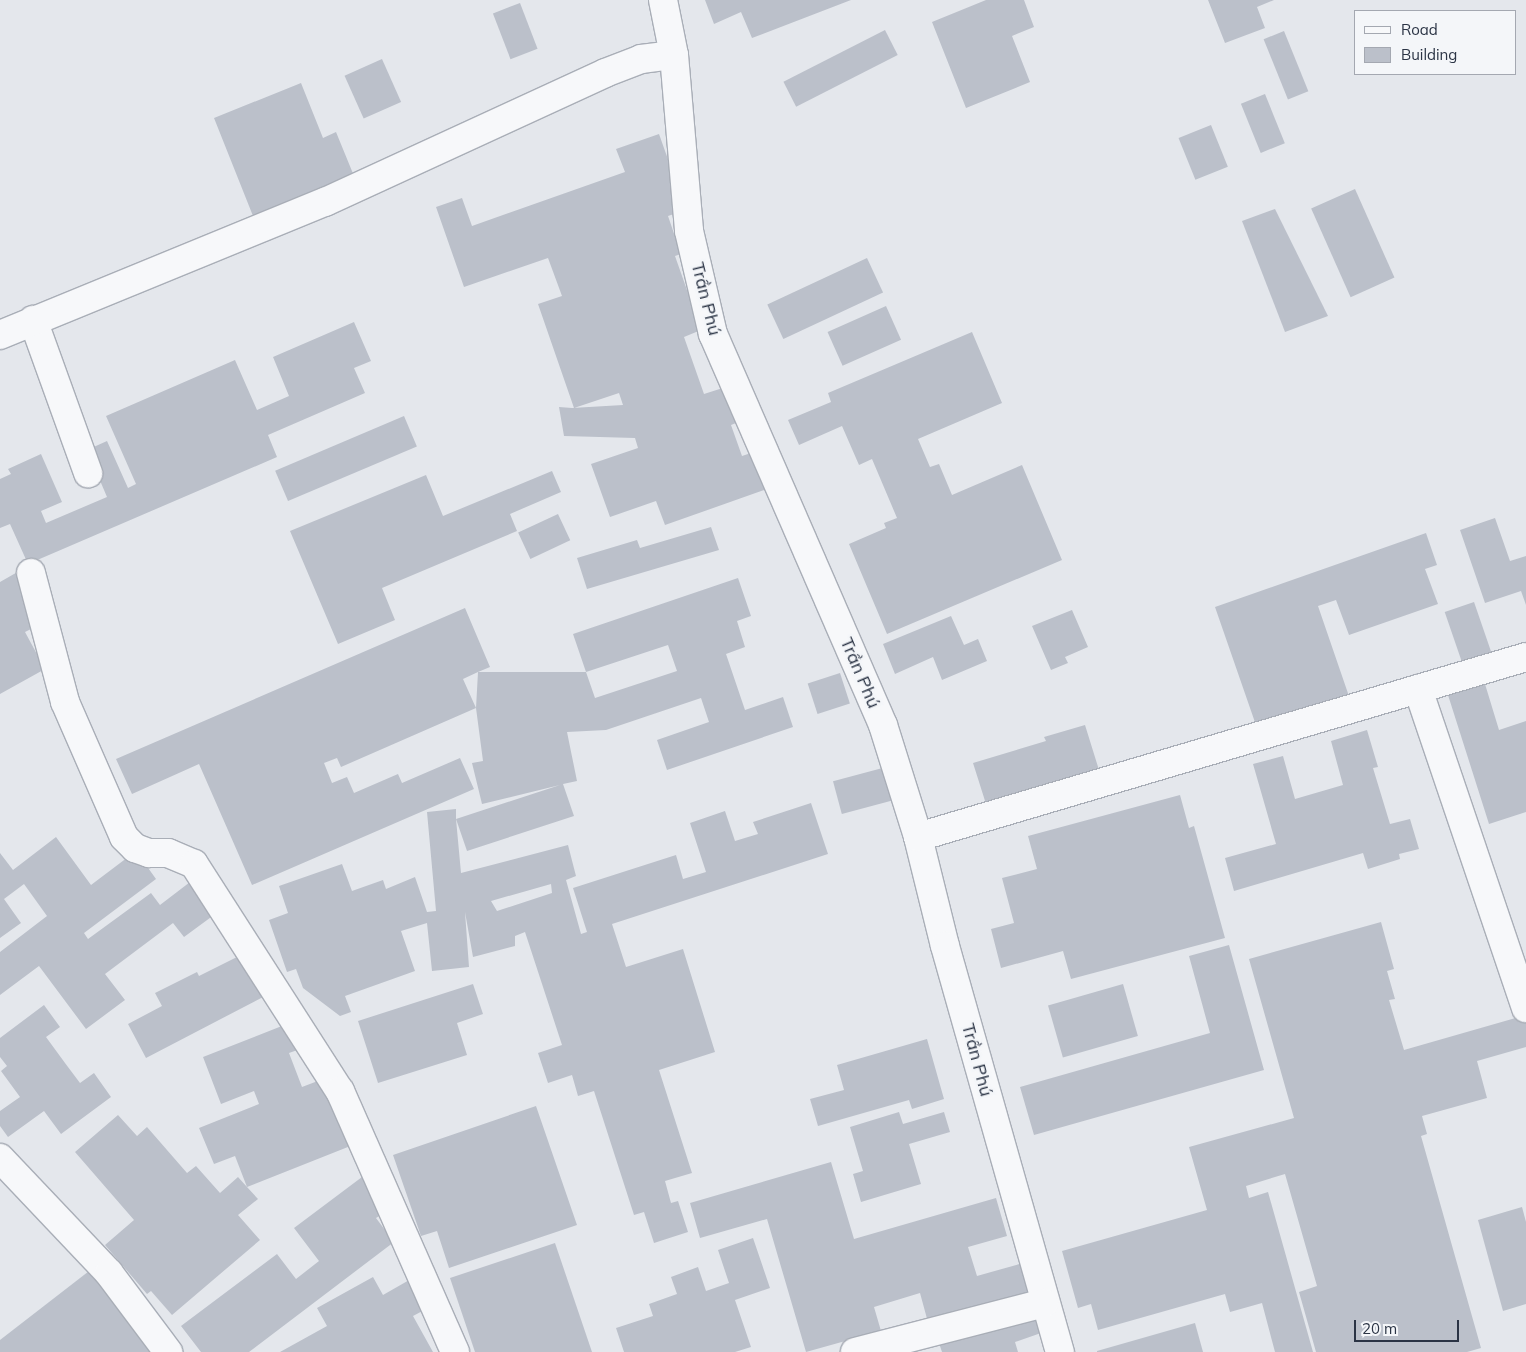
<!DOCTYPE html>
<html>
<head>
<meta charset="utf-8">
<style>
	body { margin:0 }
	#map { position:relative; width:1526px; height:1352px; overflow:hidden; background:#e4e7ec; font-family:Mulish,sans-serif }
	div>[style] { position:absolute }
	.building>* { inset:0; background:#bbc0ca; transform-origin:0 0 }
	.roads { filter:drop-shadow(1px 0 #a9aeb7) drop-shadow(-1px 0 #a9aeb7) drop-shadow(0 1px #a9aeb7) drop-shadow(0 -1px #a9aeb7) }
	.minor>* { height:28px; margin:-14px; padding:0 14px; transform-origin:14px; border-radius:14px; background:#f7f8fa }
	span { translate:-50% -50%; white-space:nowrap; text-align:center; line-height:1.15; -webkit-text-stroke:5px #f4f6f9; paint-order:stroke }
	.street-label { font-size:18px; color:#2b3445 }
	.legend { position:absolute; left:1354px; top:10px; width:162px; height:65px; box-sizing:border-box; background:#f4f6f9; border:1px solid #a4a8b1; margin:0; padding:6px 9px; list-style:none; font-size:15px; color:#2b3445 }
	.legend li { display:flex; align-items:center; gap:10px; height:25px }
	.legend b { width:25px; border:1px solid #a4a8b1 }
	.scale { position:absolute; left:1354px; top:1320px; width:105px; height:22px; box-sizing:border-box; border:2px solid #2b3445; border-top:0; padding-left:6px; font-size:15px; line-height:18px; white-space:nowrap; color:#2b3445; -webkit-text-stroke:4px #f4f6f9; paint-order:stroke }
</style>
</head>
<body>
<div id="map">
	<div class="building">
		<i style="clip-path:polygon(705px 0,851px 0,752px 38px,741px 12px,714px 24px)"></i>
		<i style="clip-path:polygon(986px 0,1024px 0,1034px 27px,1012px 36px,1030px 82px,966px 108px,932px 22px)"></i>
		<i style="clip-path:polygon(1208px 0,1274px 0,1257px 7px,1265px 28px,1225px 43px)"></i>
		<i style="left:520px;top:3px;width:49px;height:29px;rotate:69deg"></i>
		<i style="left:885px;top:30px;width:28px;height:114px;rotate:63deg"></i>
		<i style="left:1284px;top:31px;width:65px;height:22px;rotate:68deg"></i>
		<i style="left:382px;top:59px;width:47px;height:41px;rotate:66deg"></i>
		<i style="clip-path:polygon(301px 83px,323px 138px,336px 132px,354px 176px,253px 216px,214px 118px)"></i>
		<i style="left:1265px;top:94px;width:53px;height:26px;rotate:68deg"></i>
		<i style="left:1211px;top:125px;width:45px;height:35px;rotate:68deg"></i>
		<i style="clip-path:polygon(659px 134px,686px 210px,668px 216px,681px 254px,675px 256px,701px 330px,684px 337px,704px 394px,729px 386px,741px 421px,731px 425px,742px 456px,757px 451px,770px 488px,665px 525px,656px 501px,610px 517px,591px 464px,638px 448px,635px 438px,564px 436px,559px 407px,572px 408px,623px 405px,619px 393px,574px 408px,538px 304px,562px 296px,548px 258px,464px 287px,436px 207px,462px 198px,472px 226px,625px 172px,616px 149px)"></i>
		<i style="left:1355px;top:189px;width:97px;height:48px;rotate:66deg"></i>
		<i style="clip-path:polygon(1275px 209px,1328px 316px,1285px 332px,1242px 221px)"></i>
		<i style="left:867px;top:258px;width:38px;height:110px;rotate:65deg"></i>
		<i style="left:886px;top:306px;width:37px;height:64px;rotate:66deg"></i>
		<i style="clip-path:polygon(354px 322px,371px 361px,354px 368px,365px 393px,268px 435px,277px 457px,28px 564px,10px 524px,0 528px,0 479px,11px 474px,8px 469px,41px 454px,62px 502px,41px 511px,46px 523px,107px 497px,87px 450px,107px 441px,128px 488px,136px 484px,106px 416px,235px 360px,257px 410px,289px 396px,273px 357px)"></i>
		<i style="clip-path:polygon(972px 332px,1002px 403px,918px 439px,930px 467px,939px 464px,952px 495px,1022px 465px,1062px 560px,887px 634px,849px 544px,886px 528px,884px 523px,897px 518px,872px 459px,859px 465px,842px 426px,799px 445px,788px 420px,831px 402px,828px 393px)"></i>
		<i style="left:404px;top:416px;width:33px;height:140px;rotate:67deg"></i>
		<i style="clip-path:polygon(552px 471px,561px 492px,510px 514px,517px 531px,382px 588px,395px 620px,338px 644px,290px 531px,426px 475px,443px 516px)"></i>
		<i style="left:558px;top:514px;width:29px;height:44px;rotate:65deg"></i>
		<i style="clip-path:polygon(1495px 518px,1510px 561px,1526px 556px,1526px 605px,1521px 591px,1485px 603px,1460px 530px)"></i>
		<i style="clip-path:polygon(711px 527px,719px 550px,587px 589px,577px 558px,637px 540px,640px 548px)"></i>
		<i style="clip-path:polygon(1426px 533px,1437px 565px,1425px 569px,1438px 604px,1349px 635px,1336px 600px,1318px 606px,1352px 705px,1322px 716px,1317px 704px,1293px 712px,1295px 719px,1258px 731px,1215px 607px)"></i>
		<i style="clip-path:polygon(21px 570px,37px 626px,25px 632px,45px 669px,0 694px,0 582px)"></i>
		<i style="clip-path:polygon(evenodd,738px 578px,751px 616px,737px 621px,745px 647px,726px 654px,745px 710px,783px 697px,793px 727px,667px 770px,657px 740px,709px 722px,701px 698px,606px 730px,567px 732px,577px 781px,563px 784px,574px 816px,467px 851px,456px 819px,461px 873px,568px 845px,576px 876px,566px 880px,581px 934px,587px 932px,573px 888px,676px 855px,683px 879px,706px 872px,690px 823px,725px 811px,735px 841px,758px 834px,753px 822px,811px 803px,828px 854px,612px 924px,626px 967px,683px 949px,715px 1052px,659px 1070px,692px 1173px,665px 1181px,671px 1203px,678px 1201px,688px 1232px,654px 1243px,644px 1212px,634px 1215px,594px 1091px,578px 1096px,572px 1075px,548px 1083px,538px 1053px,562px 1045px,525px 932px,515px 936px,515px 946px,473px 957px,465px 912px,469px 967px,432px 971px,427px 923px,401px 931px,415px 971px,345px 996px,351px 1012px,340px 1016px,303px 988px,296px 969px,287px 972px,269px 920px,288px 913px,279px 886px,342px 864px,352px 891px,383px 880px,386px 889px,415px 877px,427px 912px,436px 911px,427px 812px,456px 809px,456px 819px,560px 785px,482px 804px,472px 763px,483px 761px,476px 708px,341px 767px,337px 758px,324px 763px,332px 783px,347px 777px,354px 793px,398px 774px,402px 783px,460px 758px,474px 789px,252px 885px,199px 764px,132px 794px,116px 759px,465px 608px,490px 667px,478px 672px,586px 672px,573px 634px,738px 578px,668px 645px,677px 671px,595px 698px,586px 672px,668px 645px,738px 578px,478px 672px,476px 708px,463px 679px,478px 672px,738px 578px,551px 884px,552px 893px,497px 911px,491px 901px,551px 884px)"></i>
		<i style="left:1474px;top:602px;width:65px;height:31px;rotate:71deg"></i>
		<i style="clip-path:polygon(1072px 610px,1088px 647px,1065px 657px,1068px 663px,1051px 670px,1032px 626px)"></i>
		<i style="clip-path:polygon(951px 616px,964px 645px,978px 639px,987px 661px,942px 680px,933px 657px,895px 674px,883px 644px)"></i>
		<i style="left:840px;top:673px;width:32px;height:34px;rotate:72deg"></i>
		<i style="clip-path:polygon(1485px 684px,1499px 730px,1526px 721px,1526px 812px,1489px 824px,1448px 695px)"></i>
		<i style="clip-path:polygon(1085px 725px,1099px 770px,986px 804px,973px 763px,1046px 741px,1044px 737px)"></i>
		<i style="clip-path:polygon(1367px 730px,1378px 767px,1373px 768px,1390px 824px,1410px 819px,1419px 849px,1399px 854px,1400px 859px,1368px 869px,1363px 853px,1234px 891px,1225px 858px,1276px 844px,1253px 764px,1283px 756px,1295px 799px,1343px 785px,1331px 741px)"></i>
		<i style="left:890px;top:766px;width:34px;height:59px;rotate:75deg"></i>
		<i style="clip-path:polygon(1180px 795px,1189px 828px,1194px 826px,1225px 938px,1071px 979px,1063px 951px,1001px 968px,991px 929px,1014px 923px,1002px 878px,1037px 869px,1028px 836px)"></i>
		<i style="clip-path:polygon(56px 837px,91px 885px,136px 851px,156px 879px,84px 933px,88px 939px,151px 893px,160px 905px,194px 879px,218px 912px,184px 937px,173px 923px,105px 974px,125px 1000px,86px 1029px,39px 966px,0 995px,0 952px,47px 916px,24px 884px,4px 899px,21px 923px,0 938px,0 853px,13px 870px)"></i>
		<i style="clip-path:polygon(1381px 922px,1394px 969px,1387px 971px,1395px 999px,1389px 1000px,1404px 1050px,1526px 1015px,1526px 1047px,1477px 1061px,1487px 1098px,1422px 1116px,1427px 1134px,1421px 1136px,1481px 1348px,1467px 1352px,1316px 1352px,1299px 1292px,1317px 1286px,1285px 1174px,1246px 1186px,1249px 1198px,1268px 1192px,1313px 1352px,1275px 1352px,1262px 1303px,1230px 1312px,1225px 1294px,1098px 1330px,1091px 1304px,1078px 1308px,1062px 1251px,1207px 1210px,1189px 1147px,1294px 1118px,1249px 959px)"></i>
		<i style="clip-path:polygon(1229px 945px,1264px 1070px,1034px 1135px,1020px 1087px,1210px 1033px,1189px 956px)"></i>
		<i style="clip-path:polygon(243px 954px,265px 996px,146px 1058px,128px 1024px,162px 1006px,155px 993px,197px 972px,199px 976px)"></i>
		<i style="clip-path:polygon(473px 984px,483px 1014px,457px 1023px,467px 1055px,378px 1083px,358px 1021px)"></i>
		<i style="left:1123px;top:984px;width:54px;height:78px;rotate:74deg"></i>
		<i style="clip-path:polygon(44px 1005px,60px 1027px,46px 1037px,65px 1063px,80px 1083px,94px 1073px,111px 1097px,61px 1134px,44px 1111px,8px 1137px,0 1126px,0 1111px,20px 1097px,1px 1071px,7px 1066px,0 1057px,0 1038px)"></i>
		<i style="clip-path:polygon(292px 1022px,303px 1048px,289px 1053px,302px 1087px,323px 1079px,358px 1143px,247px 1187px,258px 1199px,238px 1215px,260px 1240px,172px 1315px,151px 1291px,147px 1294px,105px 1245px,134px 1220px,75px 1152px,118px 1115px,137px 1136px,147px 1127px,187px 1173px,196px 1166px,220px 1193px,238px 1177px,247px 1187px,235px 1156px,214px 1164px,199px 1128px,259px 1104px,254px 1091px,221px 1104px,203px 1057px)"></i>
		<i style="clip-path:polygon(927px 1039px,944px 1099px,912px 1109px,909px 1100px,818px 1126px,810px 1099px,844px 1090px,837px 1065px)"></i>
		<i style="clip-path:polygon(536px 1106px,577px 1225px,449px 1268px,437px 1231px,421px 1236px,393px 1155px)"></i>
		<i style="clip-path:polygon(899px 1112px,903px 1124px,944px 1112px,950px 1132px,909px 1144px,921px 1184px,861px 1202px,853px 1174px,863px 1171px,850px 1127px)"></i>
		<i style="clip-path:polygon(831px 1162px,854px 1239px,996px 1198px,1007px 1236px,968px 1247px,977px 1276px,1023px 1263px,1032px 1295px,929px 1326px,920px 1293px,874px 1307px,881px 1331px,806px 1352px,767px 1219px,700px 1238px,690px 1203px)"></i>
		<i style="clip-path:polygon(362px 1177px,387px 1211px,376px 1218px,394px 1242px,249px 1352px,201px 1352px,181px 1326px,277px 1254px,296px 1279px,319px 1261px,294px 1228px)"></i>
		<i style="clip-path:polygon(1522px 1207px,1526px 1222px,1526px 1304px,1503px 1311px,1478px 1220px)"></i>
		<i style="clip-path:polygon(753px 1238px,770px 1288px,735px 1300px,751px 1347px,735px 1352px,624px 1352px,616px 1328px,653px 1316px,649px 1304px,677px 1294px,671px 1277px,698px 1267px,706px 1291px,729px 1283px,718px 1250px)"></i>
		<i style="clip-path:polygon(555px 1243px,592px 1352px,475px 1352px,450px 1278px)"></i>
		<i style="clip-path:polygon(93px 1268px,155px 1347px,149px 1352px,0 1352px,0 1340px)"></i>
		<i style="clip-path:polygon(373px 1277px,383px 1295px,411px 1279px,428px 1308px,413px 1316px,433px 1352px,280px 1352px,327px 1326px,317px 1308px)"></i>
		<i style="clip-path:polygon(1034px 1310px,1041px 1333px,1015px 1342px,1018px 1352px,942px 1352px,939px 1343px)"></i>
		<i style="clip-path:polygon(1195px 1323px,1203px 1352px,1097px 1352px,1097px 1351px)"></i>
	</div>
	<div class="roads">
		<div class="minor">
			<i style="left:663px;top:0;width:56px;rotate:78.7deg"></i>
			<i style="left:674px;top:55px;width:177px;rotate:85.1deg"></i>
			<i style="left:689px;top:231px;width:106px;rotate:76.9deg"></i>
			<i style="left:713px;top:334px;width:426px;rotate:66.5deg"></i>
			<i style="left:883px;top:725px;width:117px;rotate:72.6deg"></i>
			<i style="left:918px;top:837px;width:112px;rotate:76.1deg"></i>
			<i style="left:945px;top:946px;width:422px;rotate:74.2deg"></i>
			<i style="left:33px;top:320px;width:163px;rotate:70.2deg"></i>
			<i style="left:0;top:335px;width:351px;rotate:-22.3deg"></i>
			<i style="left:325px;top:202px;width:308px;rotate:-24.7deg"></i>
			<i style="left:605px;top:73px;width:39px;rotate:-21deg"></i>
			<i style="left:641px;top:59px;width:33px;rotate:-7deg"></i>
			<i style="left:31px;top:573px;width:133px;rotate:75.2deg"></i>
			<i style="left:65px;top:702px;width:147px;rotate:66.4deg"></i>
			<i style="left:124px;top:837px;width:16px;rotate:45deg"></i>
			<i style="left:135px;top:848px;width:15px;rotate:20deg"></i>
			<i style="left:149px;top:853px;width:19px"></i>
			<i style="left:168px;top:853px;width:28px;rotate:23deg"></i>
			<i style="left:194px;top:864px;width:270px;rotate:57.3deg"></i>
			<i style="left:340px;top:1091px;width:285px;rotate:66.2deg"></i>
			<i style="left:1418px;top:689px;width:337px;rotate:71.3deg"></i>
			<i style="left:918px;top:837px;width:634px;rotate:-16.49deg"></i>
			<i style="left:0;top:1158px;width:158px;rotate:46.5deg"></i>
			<i style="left:109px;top:1273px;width:99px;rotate:53.2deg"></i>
			<i style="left:855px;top:1352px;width:195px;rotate:-14.5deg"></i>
		</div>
	</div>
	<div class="street-label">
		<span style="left:706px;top:299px;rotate:76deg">Trần Phú</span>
		<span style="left:860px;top:673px;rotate:67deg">Trần Phú</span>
		<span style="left:977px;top:1060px;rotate:75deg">Trần Phú</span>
	</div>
	<ul class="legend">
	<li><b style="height:6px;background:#f7f8fa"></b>Road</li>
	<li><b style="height:14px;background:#bbc0ca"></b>Building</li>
	</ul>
	<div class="scale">20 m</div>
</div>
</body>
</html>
